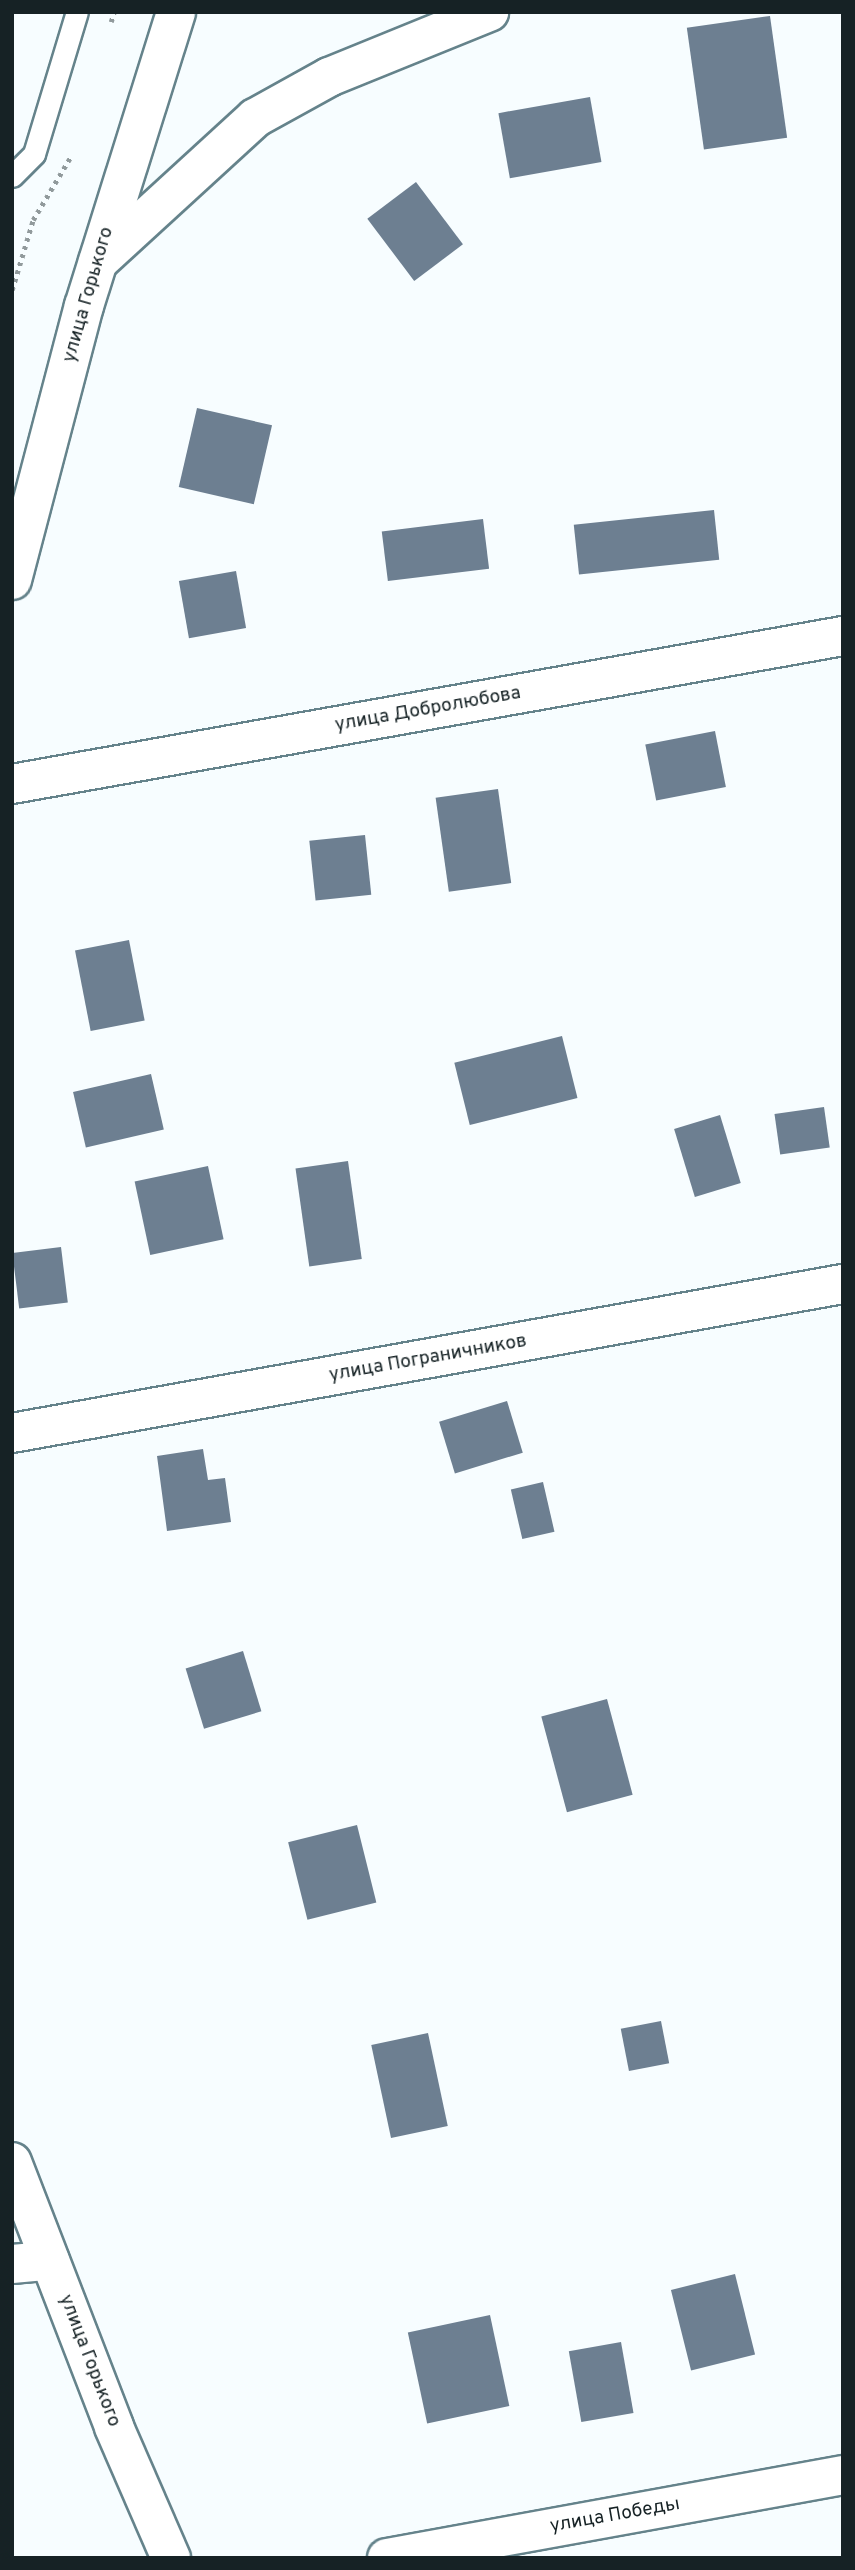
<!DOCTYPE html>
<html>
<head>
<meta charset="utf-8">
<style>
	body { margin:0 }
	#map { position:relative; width:855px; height:2570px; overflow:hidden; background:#f7fdff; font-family:Overpass,sans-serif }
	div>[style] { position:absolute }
	.building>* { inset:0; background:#6d7f91; transform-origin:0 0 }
	.path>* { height:4.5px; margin-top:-2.25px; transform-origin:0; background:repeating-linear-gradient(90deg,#919a9c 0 3.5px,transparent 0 8.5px) }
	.roads { filter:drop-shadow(2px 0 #65838b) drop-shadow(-2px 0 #65838b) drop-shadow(0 2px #65838b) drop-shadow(0 -2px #65838b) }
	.lane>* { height:21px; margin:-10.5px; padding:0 10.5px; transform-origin:10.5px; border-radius:10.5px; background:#fff }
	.street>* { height:38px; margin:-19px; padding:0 19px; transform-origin:19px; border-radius:19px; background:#fff }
	.secondary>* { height:38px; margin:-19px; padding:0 19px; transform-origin:19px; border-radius:19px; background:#fff }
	span { translate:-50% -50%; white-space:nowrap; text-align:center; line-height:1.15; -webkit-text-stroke:5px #fff; paint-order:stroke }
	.street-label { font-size:19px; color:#162225 }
	.frame { position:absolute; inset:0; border:14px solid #162225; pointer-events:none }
</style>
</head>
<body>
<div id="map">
	<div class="building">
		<i style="left:770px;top:16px;width:123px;height:84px;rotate:82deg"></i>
		<i style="left:590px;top:97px;width:66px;height:93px;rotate:80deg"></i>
		<i style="left:416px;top:182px;width:78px;height:61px;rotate:53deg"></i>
		<i style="left:197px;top:408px;width:77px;height:81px;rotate:13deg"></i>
		<i style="left:714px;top:510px;width:50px;height:141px;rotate:84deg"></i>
		<i style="left:483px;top:519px;width:50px;height:102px;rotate:83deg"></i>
		<i style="left:236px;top:571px;width:58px;height:58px;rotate:80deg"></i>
		<i style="left:715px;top:731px;width:57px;height:71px;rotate:79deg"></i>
		<i style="left:498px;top:789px;width:95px;height:63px;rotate:82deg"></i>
		<i style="left:365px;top:835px;width:60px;height:56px;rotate:84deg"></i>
		<i style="left:129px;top:940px;width:82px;height:55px;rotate:79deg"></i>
		<i style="left:562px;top:1036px;width:64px;height:111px;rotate:76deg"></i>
		<i style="left:151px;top:1074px;width:57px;height:80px;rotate:77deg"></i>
		<i style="left:824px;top:1107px;width:41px;height:50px;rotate:82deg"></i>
		<i style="left:720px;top:1115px;width:71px;height:48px;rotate:73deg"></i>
		<i style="left:348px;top:1161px;width:99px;height:53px;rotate:82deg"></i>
		<i style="left:208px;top:1166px;width:75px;height:75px;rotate:78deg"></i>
		<i style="left:61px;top:1247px;width:56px;height:49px;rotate:83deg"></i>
		<i style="left:507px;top:1401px;width:54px;height:71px;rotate:73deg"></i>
		<i style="clip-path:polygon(203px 1449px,208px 1480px,225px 1478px,231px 1522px,167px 1531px,157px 1456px)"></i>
		<i style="left:543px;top:1482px;width:51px;height:33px;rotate:77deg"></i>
		<i style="left:243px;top:1651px;width:63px;height:60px;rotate:73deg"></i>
		<i style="left:607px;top:1699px;width:99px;height:68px;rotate:75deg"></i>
		<i style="left:357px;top:1825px;width:80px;height:71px;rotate:76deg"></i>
		<i style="left:661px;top:2021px;width:43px;height:41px;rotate:79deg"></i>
		<i style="left:428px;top:2033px;width:95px;height:58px;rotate:78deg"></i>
		<i style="left:735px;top:2274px;width:83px;height:66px;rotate:76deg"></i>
		<i style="left:490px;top:2315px;width:93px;height:84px;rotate:78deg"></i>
		<i style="left:621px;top:2342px;width:72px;height:53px;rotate:80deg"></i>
	</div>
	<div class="path">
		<i style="left:111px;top:22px;width:10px;rotate:-73deg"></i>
		<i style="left:12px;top:290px;width:73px;rotate:-73.3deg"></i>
		<i style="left:33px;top:220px;width:72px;rotate:-59.2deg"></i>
	</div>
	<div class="roads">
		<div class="lane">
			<i style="left:12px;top:176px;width:31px;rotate:-45deg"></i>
			<i style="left:34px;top:154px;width:148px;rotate:-73.2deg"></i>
		</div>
		<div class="street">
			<i style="left:98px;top:262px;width:213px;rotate:-42.5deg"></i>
			<i style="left:255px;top:118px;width:85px;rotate:-29deg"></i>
			<i style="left:329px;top:77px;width:173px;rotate:-22.1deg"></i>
			<i style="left:12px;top:784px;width:844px;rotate:-10.1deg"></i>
			<i style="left:12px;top:1433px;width:844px;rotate:-10.17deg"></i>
			<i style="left:12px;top:2264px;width:38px;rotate:-5deg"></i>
			<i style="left:387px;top:2558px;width:463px;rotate:-10.3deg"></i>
		</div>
		<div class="secondary">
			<i style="left:12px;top:580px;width:283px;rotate:-75.3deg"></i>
			<i style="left:84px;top:306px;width:308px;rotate:-72.6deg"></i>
			<i style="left:12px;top:2162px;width:284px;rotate:68.9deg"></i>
			<i style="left:114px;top:2427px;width:143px;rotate:66.5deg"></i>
		</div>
	</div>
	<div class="street-label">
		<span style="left:89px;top:295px;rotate:-74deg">улица Горького</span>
		<span style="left:428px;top:710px;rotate:-10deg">улица Добролюбова</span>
		<span style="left:428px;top:1359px;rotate:-10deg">улица Пограничников</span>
		<span style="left:89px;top:2361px;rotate:69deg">улица Горького</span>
		<span style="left:615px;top:2516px;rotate:-10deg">улица Победы</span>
	</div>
	<div class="frame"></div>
</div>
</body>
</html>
